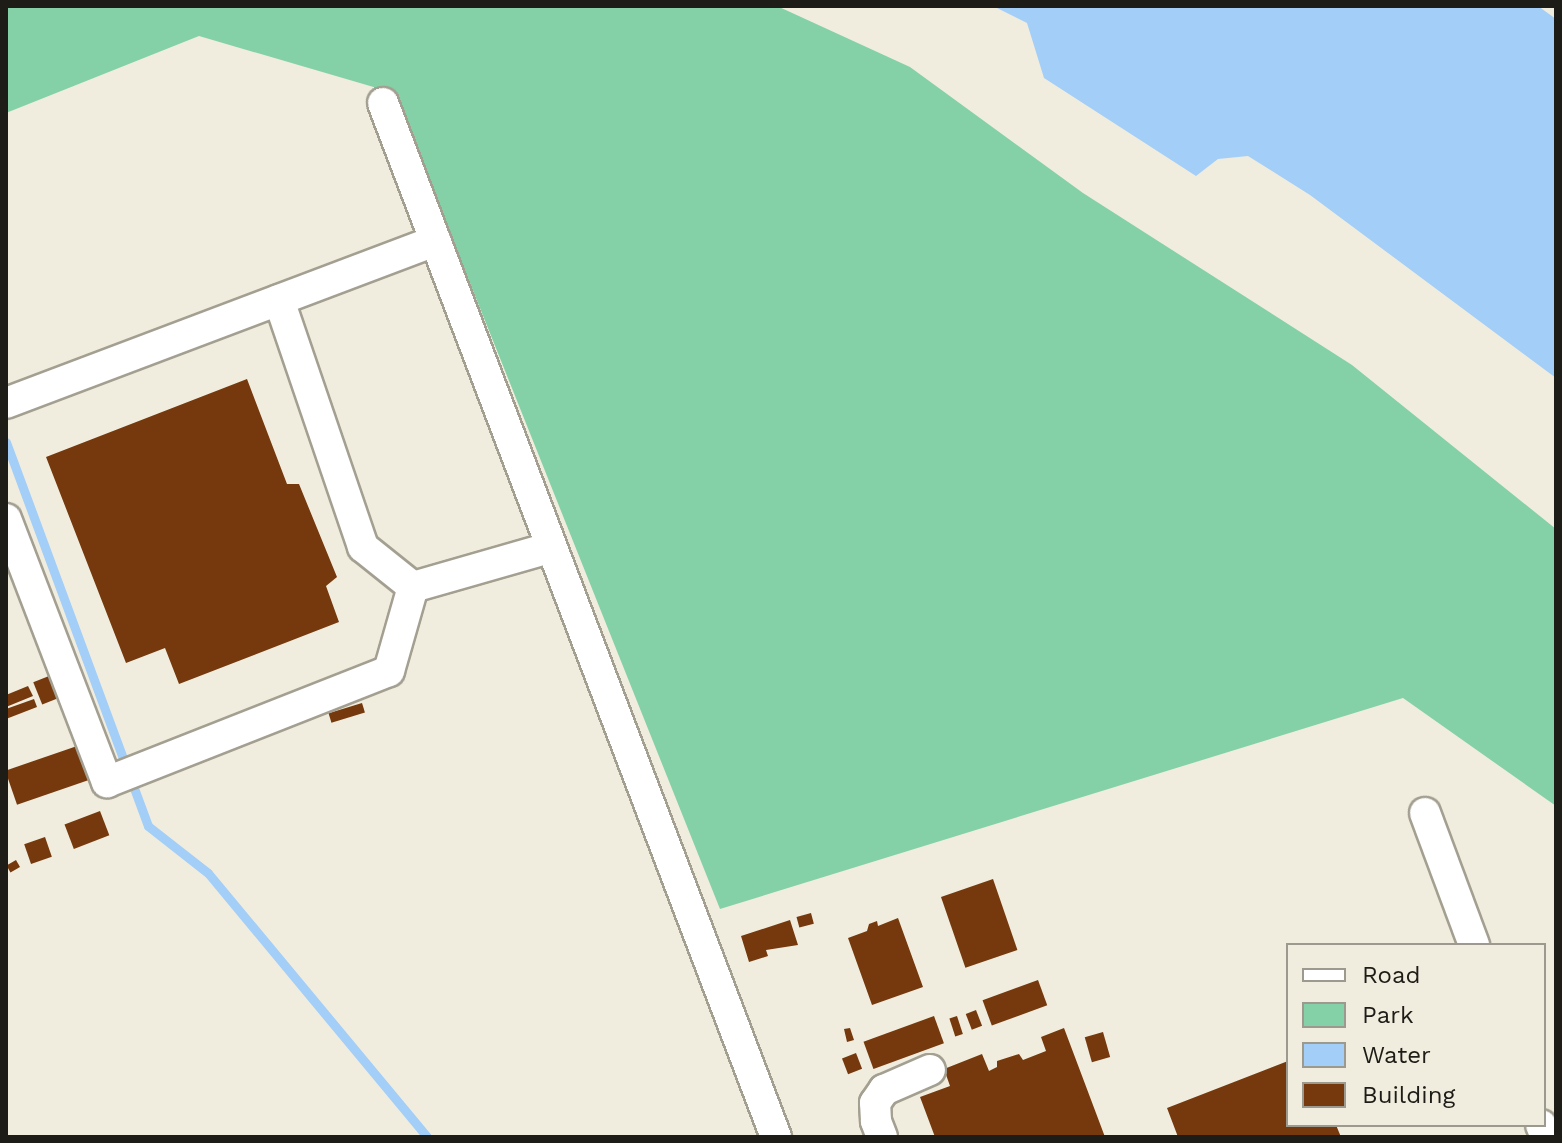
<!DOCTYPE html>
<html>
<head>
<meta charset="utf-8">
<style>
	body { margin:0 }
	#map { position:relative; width:1562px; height:1143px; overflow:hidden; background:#f1edde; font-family:"Work Sans",sans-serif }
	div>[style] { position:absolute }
	.green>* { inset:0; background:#85d1a7 }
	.water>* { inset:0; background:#a3cef8 }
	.stream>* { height:9px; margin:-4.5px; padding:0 4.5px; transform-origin:4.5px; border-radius:4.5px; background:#a3cef8 }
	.building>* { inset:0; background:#75390d; transform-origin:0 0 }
	.roads { filter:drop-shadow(2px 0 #a39f91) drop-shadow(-2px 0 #a39f91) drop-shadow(0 2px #a39f91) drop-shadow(0 -2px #a39f91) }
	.minor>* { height:30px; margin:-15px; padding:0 15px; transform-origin:15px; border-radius:15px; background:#fff }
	span { translate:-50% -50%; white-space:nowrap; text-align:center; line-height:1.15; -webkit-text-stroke:8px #f1edde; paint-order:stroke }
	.frame { position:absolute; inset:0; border:8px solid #1d1c17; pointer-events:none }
	.legend { position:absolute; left:1286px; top:943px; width:260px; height:184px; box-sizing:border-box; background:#f1edde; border:2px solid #9c998e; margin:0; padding:10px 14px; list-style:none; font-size:24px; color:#1d1c17 }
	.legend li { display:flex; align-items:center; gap:16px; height:40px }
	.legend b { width:40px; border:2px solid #9c998e }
</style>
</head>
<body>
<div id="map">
	<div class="green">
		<i style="clip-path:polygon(6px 6px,777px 6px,910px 67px,1083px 193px,1352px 365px,1556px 529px,1556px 806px,1403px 698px,720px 909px,394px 93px,199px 36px,6px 113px)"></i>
	</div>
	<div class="water">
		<i style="clip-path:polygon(993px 6px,1538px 6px,1556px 19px,1556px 378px,1310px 195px,1248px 156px,1218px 159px,1196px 176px,1044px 78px,1027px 23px)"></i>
	</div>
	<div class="stream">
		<i style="left:6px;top:442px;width:409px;rotate:69.7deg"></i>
		<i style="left:148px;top:826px;width:76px;rotate:38.1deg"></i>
		<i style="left:208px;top:873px;width:343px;rotate:50.3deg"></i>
	</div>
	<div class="building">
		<i style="clip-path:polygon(247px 379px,287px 484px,299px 484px,337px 577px,326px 586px,339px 622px,179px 684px,165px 648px,126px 663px,46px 457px)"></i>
		<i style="left:49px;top:676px;width:24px;height:17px;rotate:68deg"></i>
		<i style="clip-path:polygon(28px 686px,33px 696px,6px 707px,6px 695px)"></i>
		<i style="clip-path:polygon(34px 699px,37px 707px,6px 719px,6px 709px)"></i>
		<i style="left:362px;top:703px;width:10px;height:35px;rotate:73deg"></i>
		<i style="left:80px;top:745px;width:36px;height:79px;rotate:71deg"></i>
		<i style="left:100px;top:811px;width:26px;height:38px;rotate:69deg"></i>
		<i style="left:45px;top:837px;width:21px;height:22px;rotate:71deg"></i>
		<i style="left:16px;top:860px;width:8px;height:11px;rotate:60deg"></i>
		<i style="left:993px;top:879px;width:75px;height:55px;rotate:71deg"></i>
		<i style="left:811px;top:913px;width:11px;height:15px;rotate:75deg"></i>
		<i style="clip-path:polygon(898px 918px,923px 987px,872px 1005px,848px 938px,867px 931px,869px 924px,877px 921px,878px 926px)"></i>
		<i style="clip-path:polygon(790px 920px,798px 945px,766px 950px,768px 956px,749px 962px,741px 936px)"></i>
		<i style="left:1038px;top:980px;width:27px;height:59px;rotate:70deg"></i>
		<i style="left:976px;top:1010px;width:17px;height:11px;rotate:69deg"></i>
		<i style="left:934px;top:1016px;width:29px;height:75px;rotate:70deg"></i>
		<i style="left:957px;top:1016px;width:19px;height:8px;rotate:72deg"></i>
		<i style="clip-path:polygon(850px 1028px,854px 1040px,847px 1042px,844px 1029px)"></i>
		<i style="clip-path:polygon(1064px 1028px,1105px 1137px,935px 1137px,920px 1097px,950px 1086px,944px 1069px,982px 1054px,989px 1071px,997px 1067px,997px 1061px,1019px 1054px,1023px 1060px,1046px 1051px,1041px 1037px)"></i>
		<i style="left:1103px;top:1032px;width:26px;height:19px;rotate:74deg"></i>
		<i style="left:856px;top:1053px;width:17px;height:15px;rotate:69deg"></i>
		<i style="clip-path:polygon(1288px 1061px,1288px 1125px,1336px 1125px,1341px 1137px,1178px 1137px,1167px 1108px)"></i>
	</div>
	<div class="roads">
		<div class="minor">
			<i style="left:383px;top:103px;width:1106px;rotate:69.19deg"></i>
			<i style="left:279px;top:300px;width:261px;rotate:71.2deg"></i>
			<i style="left:363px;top:547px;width:64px;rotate:38.7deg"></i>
			<i style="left:6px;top:403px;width:459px;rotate:-20.7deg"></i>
			<i style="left:6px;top:519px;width:282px;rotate:69deg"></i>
			<i style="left:107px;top:782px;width:303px;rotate:-21.5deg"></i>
			<i style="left:389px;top:671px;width:87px;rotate:-74.1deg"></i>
			<i style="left:413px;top:587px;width:141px;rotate:-16deg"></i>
			<i style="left:1425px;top:813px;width:141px;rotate:69.6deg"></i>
			<i style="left:1541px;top:1125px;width:13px;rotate:67deg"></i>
			<i style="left:882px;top:1137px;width:17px;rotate:-111deg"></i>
			<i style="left:876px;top:1121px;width:18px;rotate:-93deg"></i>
			<i style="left:875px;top:1103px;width:16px;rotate:-55deg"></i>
			<i style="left:884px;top:1090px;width:50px;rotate:-23.5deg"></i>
		</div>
	</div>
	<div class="frame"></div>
	<ul class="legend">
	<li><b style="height:10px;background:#fff"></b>Road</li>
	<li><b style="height:22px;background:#85d1a7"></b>Park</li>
	<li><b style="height:22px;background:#a3cef8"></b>Water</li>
	<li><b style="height:22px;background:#75390d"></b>Building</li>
	</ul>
</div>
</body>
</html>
